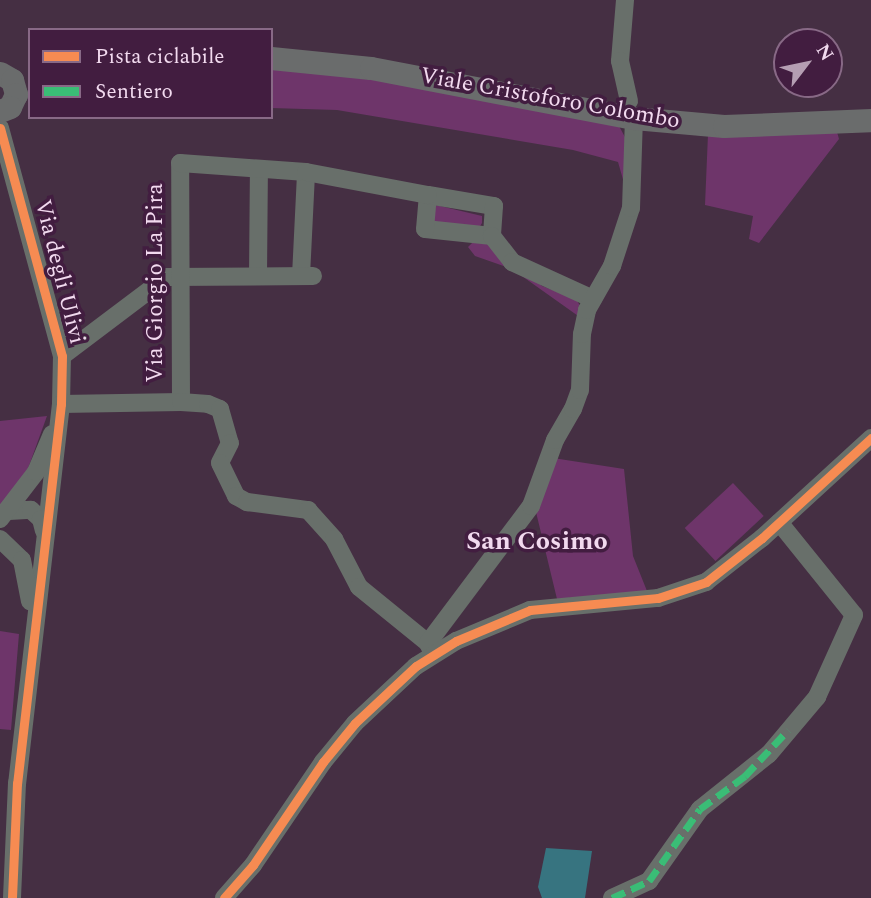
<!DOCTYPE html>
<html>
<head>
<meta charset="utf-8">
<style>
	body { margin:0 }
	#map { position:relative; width:871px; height:898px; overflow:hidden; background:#452f43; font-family:Spectral,serif }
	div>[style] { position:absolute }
	.green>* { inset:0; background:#6e356a; transform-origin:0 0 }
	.water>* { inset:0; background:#377480 }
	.minor>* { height:18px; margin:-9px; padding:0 9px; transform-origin:9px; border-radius:9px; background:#686f6a }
	.major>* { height:23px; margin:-11.5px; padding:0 11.5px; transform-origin:11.5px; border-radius:11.5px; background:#6a6c6c }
	.quiet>* { height:7px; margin-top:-3.5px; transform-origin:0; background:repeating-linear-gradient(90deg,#3abd76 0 14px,transparent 0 21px) }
	.cycleway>* { height:9px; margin:-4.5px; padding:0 4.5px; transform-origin:4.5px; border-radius:4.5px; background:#f68b52 }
	span { translate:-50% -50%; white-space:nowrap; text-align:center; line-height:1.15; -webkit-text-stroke:7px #421d40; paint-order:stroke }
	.street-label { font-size:23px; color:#f2daef }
	.quarter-label { font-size:26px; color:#f2daef; font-weight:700 }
	.legend { position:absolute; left:28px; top:28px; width:245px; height:91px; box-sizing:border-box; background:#421d40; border:2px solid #886986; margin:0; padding:9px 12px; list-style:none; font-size:21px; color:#f2daef }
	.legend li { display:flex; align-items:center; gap:14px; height:35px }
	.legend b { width:35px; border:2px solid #886986 }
	.north { position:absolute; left:773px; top:28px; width:70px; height:70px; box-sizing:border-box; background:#421d40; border:2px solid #886986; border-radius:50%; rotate:58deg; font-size:19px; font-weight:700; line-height:28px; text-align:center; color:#f2daef }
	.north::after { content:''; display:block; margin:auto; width:24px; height:32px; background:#b59eb3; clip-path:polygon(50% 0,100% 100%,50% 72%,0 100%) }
</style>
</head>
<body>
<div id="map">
	<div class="green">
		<i style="clip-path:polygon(271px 66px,323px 69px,619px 126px,626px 139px,628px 197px,618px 162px,573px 150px,337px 110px,271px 108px)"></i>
		<i style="clip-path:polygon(837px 132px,839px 139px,759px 243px,749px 239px,753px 216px,705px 205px,708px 134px)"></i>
		<i style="clip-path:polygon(436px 205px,482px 216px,482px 223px,479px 228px,432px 221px)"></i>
		<i style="clip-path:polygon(473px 242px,492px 245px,542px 286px,576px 299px,582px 309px,581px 318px,512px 269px,475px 256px,468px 247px)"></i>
		<i style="clip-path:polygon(47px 416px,26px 474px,0 506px,0 421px)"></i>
		<i style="clip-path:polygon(553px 458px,624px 469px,633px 556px,647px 591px,557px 599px,535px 508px)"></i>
		<i style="left:733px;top:483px;width:45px;height:66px;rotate:47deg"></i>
		<i style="clip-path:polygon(0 631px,19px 634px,11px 730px,0 729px)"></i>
	</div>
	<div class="water">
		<i style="clip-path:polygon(546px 848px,592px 851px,585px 898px,542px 898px,538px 887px)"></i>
	</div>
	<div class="minor">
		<i style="left:625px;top:0;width:61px;rotate:94.7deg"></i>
		<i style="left:620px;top:61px;width:41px;rotate:77.3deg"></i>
		<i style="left:0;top:128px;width:236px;rotate:74.8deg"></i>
		<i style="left:62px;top:356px;width:48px;rotate:91.2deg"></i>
		<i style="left:61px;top:404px;width:382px;rotate:96.6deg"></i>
		<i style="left:17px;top:783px;width:115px;rotate:92.5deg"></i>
		<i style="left:492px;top:236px;width:67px;rotate:-174deg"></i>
		<i style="left:425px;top:229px;width:34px;rotate:-85deg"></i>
		<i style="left:428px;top:195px;width:67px;rotate:9.5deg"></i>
		<i style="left:494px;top:206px;width:30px;rotate:94deg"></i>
		<i style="left:492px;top:236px;width:33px;rotate:52deg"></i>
		<i style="left:512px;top:262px;width:89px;rotate:24.6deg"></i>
		<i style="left:258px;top:276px;width:107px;rotate:-89.5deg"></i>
		<i style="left:301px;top:276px;width:104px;rotate:-87.2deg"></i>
		<i style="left:62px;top:356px;width:131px;rotate:-37deg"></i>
		<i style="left:167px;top:277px;width:146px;rotate:-0.4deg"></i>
		<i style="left:181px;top:402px;width:239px;rotate:-90.2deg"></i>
		<i style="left:180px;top:163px;width:126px;rotate:4.1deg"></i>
		<i style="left:306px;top:172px;width:124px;rotate:10.7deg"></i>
		<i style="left:61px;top:404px;width:120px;rotate:-1deg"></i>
		<i style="left:181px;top:402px;width:27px;rotate:4deg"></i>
		<i style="left:208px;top:404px;width:13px;rotate:23deg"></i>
		<i style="left:220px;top:409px;width:35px;rotate:74deg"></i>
		<i style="left:230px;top:443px;width:22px;rotate:117deg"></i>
		<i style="left:220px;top:463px;width:37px;rotate:64deg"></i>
		<i style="left:236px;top:496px;width:13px;rotate:29deg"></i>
		<i style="left:247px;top:502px;width:62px;rotate:7.5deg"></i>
		<i style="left:308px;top:510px;width:39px;rotate:48deg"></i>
		<i style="left:334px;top:539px;width:54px;rotate:62.5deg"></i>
		<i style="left:359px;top:587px;width:89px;rotate:39.1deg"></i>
		<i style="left:428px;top:643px;width:12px;rotate:66deg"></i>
		<i style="left:9px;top:511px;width:22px;rotate:-3deg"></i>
		<i style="left:31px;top:510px;width:13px;rotate:42deg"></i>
		<i style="left:41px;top:519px;width:12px;rotate:76deg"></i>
		<i style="left:0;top:519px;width:59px;rotate:-52.5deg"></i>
		<i style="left:36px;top:472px;width:41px;rotate:-67.2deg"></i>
		<i style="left:0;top:539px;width:30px;rotate:44deg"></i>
		<i style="left:22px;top:560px;width:42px;rotate:79deg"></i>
		<i style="left:428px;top:643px;width:171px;rotate:-53.1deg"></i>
		<i style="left:531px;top:506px;width:70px;rotate:-70deg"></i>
		<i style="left:555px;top:440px;width:36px;rotate:-60deg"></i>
		<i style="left:573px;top:409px;width:20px;rotate:-70deg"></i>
		<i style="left:580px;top:390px;width:56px;rotate:-88deg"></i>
		<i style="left:582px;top:334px;width:25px;rotate:-78deg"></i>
		<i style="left:587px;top:310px;width:51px;rotate:-60.4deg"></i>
		<i style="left:612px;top:266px;width:61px;rotate:-71.9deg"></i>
		<i style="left:631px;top:208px;width:90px;rotate:-88.1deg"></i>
		<i style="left:224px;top:898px;width:44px;rotate:-48.7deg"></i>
		<i style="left:253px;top:865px;width:125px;rotate:-55.8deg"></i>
		<i style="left:323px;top:762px;width:50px;rotate:-50.6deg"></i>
		<i style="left:355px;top:723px;width:83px;rotate:-43.1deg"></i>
		<i style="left:416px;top:666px;width:47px;rotate:-32deg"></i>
		<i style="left:456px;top:641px;width:80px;rotate:-22.7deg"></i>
		<i style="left:530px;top:610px;width:129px;rotate:-5.4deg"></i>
		<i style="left:658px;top:598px;width:51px;rotate:-18.4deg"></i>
		<i style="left:706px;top:582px;width:71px;rotate:-38.2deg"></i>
		<i style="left:762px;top:538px;width:148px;rotate:-42.5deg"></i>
		<i style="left:612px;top:898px;width:41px;rotate:-24.7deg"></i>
		<i style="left:649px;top:881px;width:88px;rotate:-54.7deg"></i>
		<i style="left:700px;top:809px;width:88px;rotate:-38.6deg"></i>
		<i style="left:769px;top:754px;width:75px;rotate:-49.9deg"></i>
		<i style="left:817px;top:697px;width:90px;rotate:-65.7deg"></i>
		<i style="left:854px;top:615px;width:119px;rotate:-128.9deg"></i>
	</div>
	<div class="major">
		<i style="left:271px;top:58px;width:100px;rotate:5.7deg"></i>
		<i style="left:371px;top:68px;width:268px;rotate:10.8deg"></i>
		<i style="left:634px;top:118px;width:90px;rotate:5.1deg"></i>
		<i style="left:724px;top:126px;width:147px;rotate:-2.3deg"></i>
		<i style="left:0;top:73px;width:14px;rotate:30deg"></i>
		<i style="left:12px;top:80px;width:15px;rotate:74deg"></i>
		<i style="left:16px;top:94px;width:14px;rotate:115deg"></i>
		<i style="left:10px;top:107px;width:11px;rotate:158deg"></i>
	</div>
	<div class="quiet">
		<i style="left:612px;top:898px;width:41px;rotate:-24.7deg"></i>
		<i style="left:649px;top:881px;width:88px;rotate:-54.7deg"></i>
		<i style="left:700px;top:809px;width:56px;rotate:-36.3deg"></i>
		<i style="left:745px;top:776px;width:63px;rotate:-46.9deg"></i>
	</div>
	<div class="cycleway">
		<i style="left:0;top:128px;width:236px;rotate:74.8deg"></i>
		<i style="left:62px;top:356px;width:48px;rotate:91.2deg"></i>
		<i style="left:61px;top:404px;width:382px;rotate:96.6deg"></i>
		<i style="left:17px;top:783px;width:115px;rotate:92.5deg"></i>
		<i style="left:224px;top:898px;width:44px;rotate:-48.7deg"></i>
		<i style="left:253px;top:865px;width:125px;rotate:-55.8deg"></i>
		<i style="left:323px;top:762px;width:50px;rotate:-50.6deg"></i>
		<i style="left:355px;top:723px;width:83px;rotate:-43.1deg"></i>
		<i style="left:416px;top:666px;width:47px;rotate:-32deg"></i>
		<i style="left:456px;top:641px;width:80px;rotate:-22.7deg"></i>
		<i style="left:530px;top:610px;width:129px;rotate:-5.4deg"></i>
		<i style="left:658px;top:598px;width:51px;rotate:-18.4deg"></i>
		<i style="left:706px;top:582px;width:71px;rotate:-38.2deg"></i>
		<i style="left:762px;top:538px;width:148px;rotate:-42.5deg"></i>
	</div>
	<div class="street-label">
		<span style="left:550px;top:99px;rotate:10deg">Viale Cristoforo Colombo</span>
		<span style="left:59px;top:272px;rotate:76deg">Via degli Ulivi</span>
		<span style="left:156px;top:283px;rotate:-90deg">Via Giorgio La Pira</span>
	</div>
	<div class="quarter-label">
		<span style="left:537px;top:542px">San Cosimo</span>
	</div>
	<ul class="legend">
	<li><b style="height:9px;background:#f68b52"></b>Pista ciclabile</li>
	<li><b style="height:9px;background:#3abd76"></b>Sentiero</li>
	</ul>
	<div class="north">N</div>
</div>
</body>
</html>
